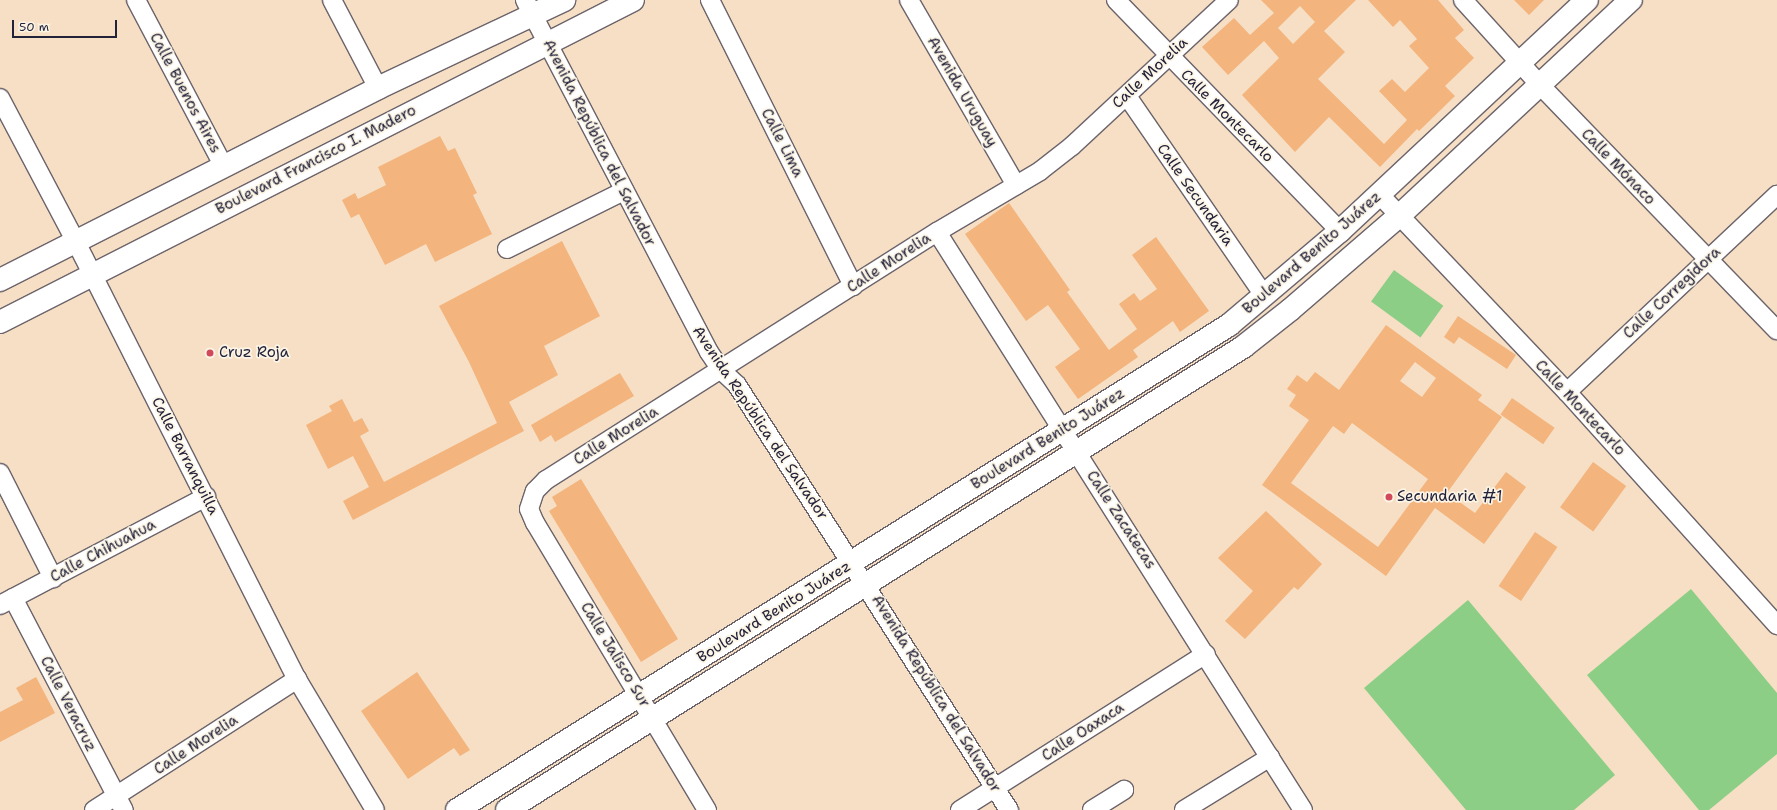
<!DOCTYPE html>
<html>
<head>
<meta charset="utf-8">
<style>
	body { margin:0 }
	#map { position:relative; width:1777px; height:810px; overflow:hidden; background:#f6dfc4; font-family:"Shantell Sans",sans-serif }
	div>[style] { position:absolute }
	.green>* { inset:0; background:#8dce86; transform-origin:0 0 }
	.building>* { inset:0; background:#f3b47d; transform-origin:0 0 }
	.roads { filter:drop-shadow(1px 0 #6c646b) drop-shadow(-1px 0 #6c646b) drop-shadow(0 1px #6c646b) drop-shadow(0 -1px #6c646b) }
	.minor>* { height:18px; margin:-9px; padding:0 9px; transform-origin:9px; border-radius:9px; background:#fff }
	.major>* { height:22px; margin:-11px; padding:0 11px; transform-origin:11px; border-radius:11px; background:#fff }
	.dots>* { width:11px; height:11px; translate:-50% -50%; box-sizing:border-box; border:2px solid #fcf5e5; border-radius:50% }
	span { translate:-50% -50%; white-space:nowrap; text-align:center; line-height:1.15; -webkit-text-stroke:3.5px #fcf5e5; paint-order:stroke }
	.street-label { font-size:15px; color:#22223b }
	.poi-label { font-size:15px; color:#22223b }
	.left { translate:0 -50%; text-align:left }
	.scale { position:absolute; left:12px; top:20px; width:105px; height:18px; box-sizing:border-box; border:2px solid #22223b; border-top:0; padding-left:5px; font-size:12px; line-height:14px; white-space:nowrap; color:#22223b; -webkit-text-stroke:3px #fcf5e5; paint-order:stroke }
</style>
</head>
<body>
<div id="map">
	<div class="green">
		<i style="left:1394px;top:270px;width:61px;height:39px;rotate:36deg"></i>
		<i style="clip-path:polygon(1691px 589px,1777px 693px,1777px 754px,1709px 810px,1699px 810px,1587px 675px)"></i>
		<i style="clip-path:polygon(1468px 600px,1615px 775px,1574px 810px,1466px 810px,1364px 688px)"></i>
	</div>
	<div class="building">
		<i style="clip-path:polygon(evenodd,1261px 0,1356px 0,1324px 31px,1345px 52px,1318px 79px,1384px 144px,1407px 120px,1379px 91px,1392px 79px,1405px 92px,1429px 68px,1409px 46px,1417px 39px,1400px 20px,1393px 27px,1368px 0,1438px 0,1464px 30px,1455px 38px,1474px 58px,1445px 86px,1455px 96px,1419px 131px,1417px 129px,1380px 167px,1329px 117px,1295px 152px,1242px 95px,1279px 58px,1264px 41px,1228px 75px,1202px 47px,1234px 18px,1250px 35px,1274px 13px,1261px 0,1300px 6px,1315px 22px,1293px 44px,1278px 28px,1300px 6px)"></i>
		<i style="clip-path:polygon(1514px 0,1544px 0,1529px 15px)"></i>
		<i style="clip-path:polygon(440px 136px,448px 151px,455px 148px,477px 193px,473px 195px,492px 234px,435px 262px,426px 244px,385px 265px,359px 214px,351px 218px,342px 200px,355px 193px,358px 199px,386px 185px,378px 167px)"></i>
		<i style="clip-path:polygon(1009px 203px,1070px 290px,1067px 292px,1109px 350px,1137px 329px,1119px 304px,1134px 293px,1140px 301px,1157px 289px,1132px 255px,1156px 237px,1209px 311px,1180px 332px,1173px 321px,1133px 350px,1138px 357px,1078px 399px,1055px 367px,1080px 349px,1048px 305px,1026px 321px,965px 234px)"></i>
		<i style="clip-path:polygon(562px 241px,600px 316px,544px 346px,558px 375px,509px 402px,524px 431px,353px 520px,343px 501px,369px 487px,353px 456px,328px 469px,306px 425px,332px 411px,329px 406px,342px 399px,354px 422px,362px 418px,369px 431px,360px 436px,384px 482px,497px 423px,469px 362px,439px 306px)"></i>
		<i style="clip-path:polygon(1458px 316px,1516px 355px,1507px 369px,1459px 337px,1454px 344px,1444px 337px)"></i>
		<i style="clip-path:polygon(evenodd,1386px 325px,1482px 395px,1478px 400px,1502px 417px,1447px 493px,1475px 513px,1506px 472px,1526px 487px,1484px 544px,1435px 508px,1386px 576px,1262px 485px,1309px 420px,1289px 406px,1296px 395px,1287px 389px,1297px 375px,1307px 382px,1315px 372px,1339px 390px,1386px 325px,1415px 362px,1436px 378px,1422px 397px,1400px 381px,1415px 362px,1386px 325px,1352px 423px,1428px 479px,1378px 547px,1291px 483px,1333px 426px,1344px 434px,1352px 423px)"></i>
		<i style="clip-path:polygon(620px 373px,634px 396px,555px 442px,551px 435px,540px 442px,531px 425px)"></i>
		<i style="left:1512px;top:398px;width:52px;height:20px;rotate:35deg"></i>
		<i style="left:1593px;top:462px;width:41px;height:56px;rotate:36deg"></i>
		<i style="clip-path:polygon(581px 479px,678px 639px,641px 662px,549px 511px,557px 506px,552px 497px)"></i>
		<i style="clip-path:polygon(1266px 511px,1322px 564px,1298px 590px,1294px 587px,1245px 639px,1225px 621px,1253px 591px,1218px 558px)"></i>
		<i style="left:1535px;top:532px;width:27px;height:65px;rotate:34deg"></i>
		<i style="clip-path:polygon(417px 672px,470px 750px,460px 756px,454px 748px,408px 779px,361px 711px)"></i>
		<i style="clip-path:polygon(36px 677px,55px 713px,0 742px,0 712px,23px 700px,16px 688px)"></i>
	</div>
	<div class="roads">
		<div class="minor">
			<i style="left:136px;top:0;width:187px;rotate:62.2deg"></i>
			<i style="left:332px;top:0;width:99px;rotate:62.4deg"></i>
			<i style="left:525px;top:0;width:397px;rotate:62.4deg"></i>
			<i style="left:709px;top:352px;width:22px;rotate:56deg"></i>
			<i style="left:721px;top:370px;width:22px;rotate:43deg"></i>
			<i style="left:737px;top:385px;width:505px;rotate:57.38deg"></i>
			<i style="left:710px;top:0;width:320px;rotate:63.4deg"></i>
			<i style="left:909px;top:0;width:214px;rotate:60deg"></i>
			<i style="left:1116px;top:0;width:322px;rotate:45.9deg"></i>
			<i style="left:1463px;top:0;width:115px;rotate:47.8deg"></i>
			<i style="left:1540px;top:85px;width:341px;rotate:46deg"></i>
			<i style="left:1127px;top:96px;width:242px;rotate:55.5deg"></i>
			<i style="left:0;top:98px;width:163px;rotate:62.2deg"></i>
			<i style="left:76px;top:242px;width:490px;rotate:63.2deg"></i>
			<i style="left:297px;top:679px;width:152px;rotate:59.2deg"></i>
			<i style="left:1379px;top:194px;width:273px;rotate:46.5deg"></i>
			<i style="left:1567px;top:392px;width:314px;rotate:48deg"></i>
			<i style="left:937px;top:232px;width:684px;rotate:57.66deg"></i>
			<i style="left:507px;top:249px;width:131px;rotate:-26.4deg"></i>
			<i style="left:1567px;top:392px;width:288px;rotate:-43.2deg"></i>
			<i style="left:0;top:473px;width:118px;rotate:63.2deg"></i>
			<i style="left:13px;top:598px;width:239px;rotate:62.4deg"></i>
			<i style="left:0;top:605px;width:233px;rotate:-27.7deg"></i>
			<i style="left:94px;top:810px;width:242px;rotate:-32.8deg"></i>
			<i style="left:707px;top:810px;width:335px;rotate:-120.9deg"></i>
			<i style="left:535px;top:523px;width:15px;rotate:-113deg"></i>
			<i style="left:529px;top:509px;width:19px;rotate:-72deg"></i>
			<i style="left:535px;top:491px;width:16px;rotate:-45deg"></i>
			<i style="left:546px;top:480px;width:463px;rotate:-32.4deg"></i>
			<i style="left:937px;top:232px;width:120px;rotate:-30.6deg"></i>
			<i style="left:1040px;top:171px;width:41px;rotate:-38deg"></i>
			<i style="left:1072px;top:146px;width:214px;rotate:-42.9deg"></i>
			<i style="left:960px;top:810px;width:291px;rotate:-32.4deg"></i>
			<i style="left:1092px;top:810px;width:38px;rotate:-32deg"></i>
			<i style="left:1184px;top:810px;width:101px;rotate:-31.6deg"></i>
		</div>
		<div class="major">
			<i style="left:0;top:280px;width:424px;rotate:-26.9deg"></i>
			<i style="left:378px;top:88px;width:206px;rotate:-25.3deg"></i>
			<i style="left:0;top:322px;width:710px;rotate:-26.96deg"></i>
			<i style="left:457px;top:810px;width:912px;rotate:-32.14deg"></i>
			<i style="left:1229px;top:325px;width:145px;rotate:-40.3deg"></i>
			<i style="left:1340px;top:231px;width:338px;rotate:-43.1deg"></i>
			<i style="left:507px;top:810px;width:870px;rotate:-32.17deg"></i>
			<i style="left:1243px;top:347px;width:60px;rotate:-38.2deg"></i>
			<i style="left:1290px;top:310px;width:144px;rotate:-40.8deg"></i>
			<i style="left:1399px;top:216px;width:317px;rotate:-43deg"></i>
		</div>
	</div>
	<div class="dots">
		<i style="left:210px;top:353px;background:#d1495b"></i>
		<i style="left:1389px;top:497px;background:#d1495b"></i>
	</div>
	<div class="street-label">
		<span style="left:1150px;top:73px;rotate:-43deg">Calle Morelia</span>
		<span style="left:962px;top:92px;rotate:60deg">Avenida Uruguay</span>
		<span style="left:185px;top:93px;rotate:62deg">Calle Buenos Aires</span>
		<span style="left:1227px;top:116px;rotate:45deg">Calle Montecarlo</span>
		<span style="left:599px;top:143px;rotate:63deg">Avenida República del Salvador</span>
		<span style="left:782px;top:143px;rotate:63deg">Calle Lima</span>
		<span style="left:316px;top:160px;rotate:-27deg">Boulevard Francisco I. Madero</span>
		<span style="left:1618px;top:167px;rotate:46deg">Calle Mónaco</span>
		<span style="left:1195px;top:195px;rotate:55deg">Calle Secundaria</span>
		<span style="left:1312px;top:253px;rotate:-41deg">Boulevard Benito Juárez</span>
		<span style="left:889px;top:263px;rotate:-33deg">Calle Morelia</span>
		<span style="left:1672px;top:293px;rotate:-43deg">Calle Corregidora</span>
		<span style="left:1580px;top:408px;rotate:47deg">Calle Montecarlo</span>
		<span style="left:760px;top:423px;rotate:56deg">Avenida República del Salvador</span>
		<span style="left:616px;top:436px;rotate:-32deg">Calle Morelia</span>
		<span style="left:1048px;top:439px;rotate:-32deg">Boulevard Benito Juárez</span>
		<span style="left:185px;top:456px;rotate:63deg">Calle Barranquilla</span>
		<span style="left:1121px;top:520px;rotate:57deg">Calle Zacatecas</span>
		<span style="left:103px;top:551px;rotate:-28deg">Calle Chihuahua</span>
		<span style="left:774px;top:612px;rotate:-32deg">Boulevard Benito Juárez</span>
		<span style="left:615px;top:655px;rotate:59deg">Calle Jalisco Sur</span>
		<span style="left:936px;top:694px;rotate:58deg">Avenida República del Salvador</span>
		<span style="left:68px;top:704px;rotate:63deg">Calle Veracruz</span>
		<span style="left:1083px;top:732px;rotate:-33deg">Calle Oaxaca</span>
		<span style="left:196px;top:745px;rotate:-33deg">Calle Morelia</span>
	</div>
	<div class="poi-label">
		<span class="left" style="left:219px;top:353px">Cruz Roja</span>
		<span class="left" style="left:1397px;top:497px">Secundaria #1</span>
	</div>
	<div class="scale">50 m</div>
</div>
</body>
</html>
